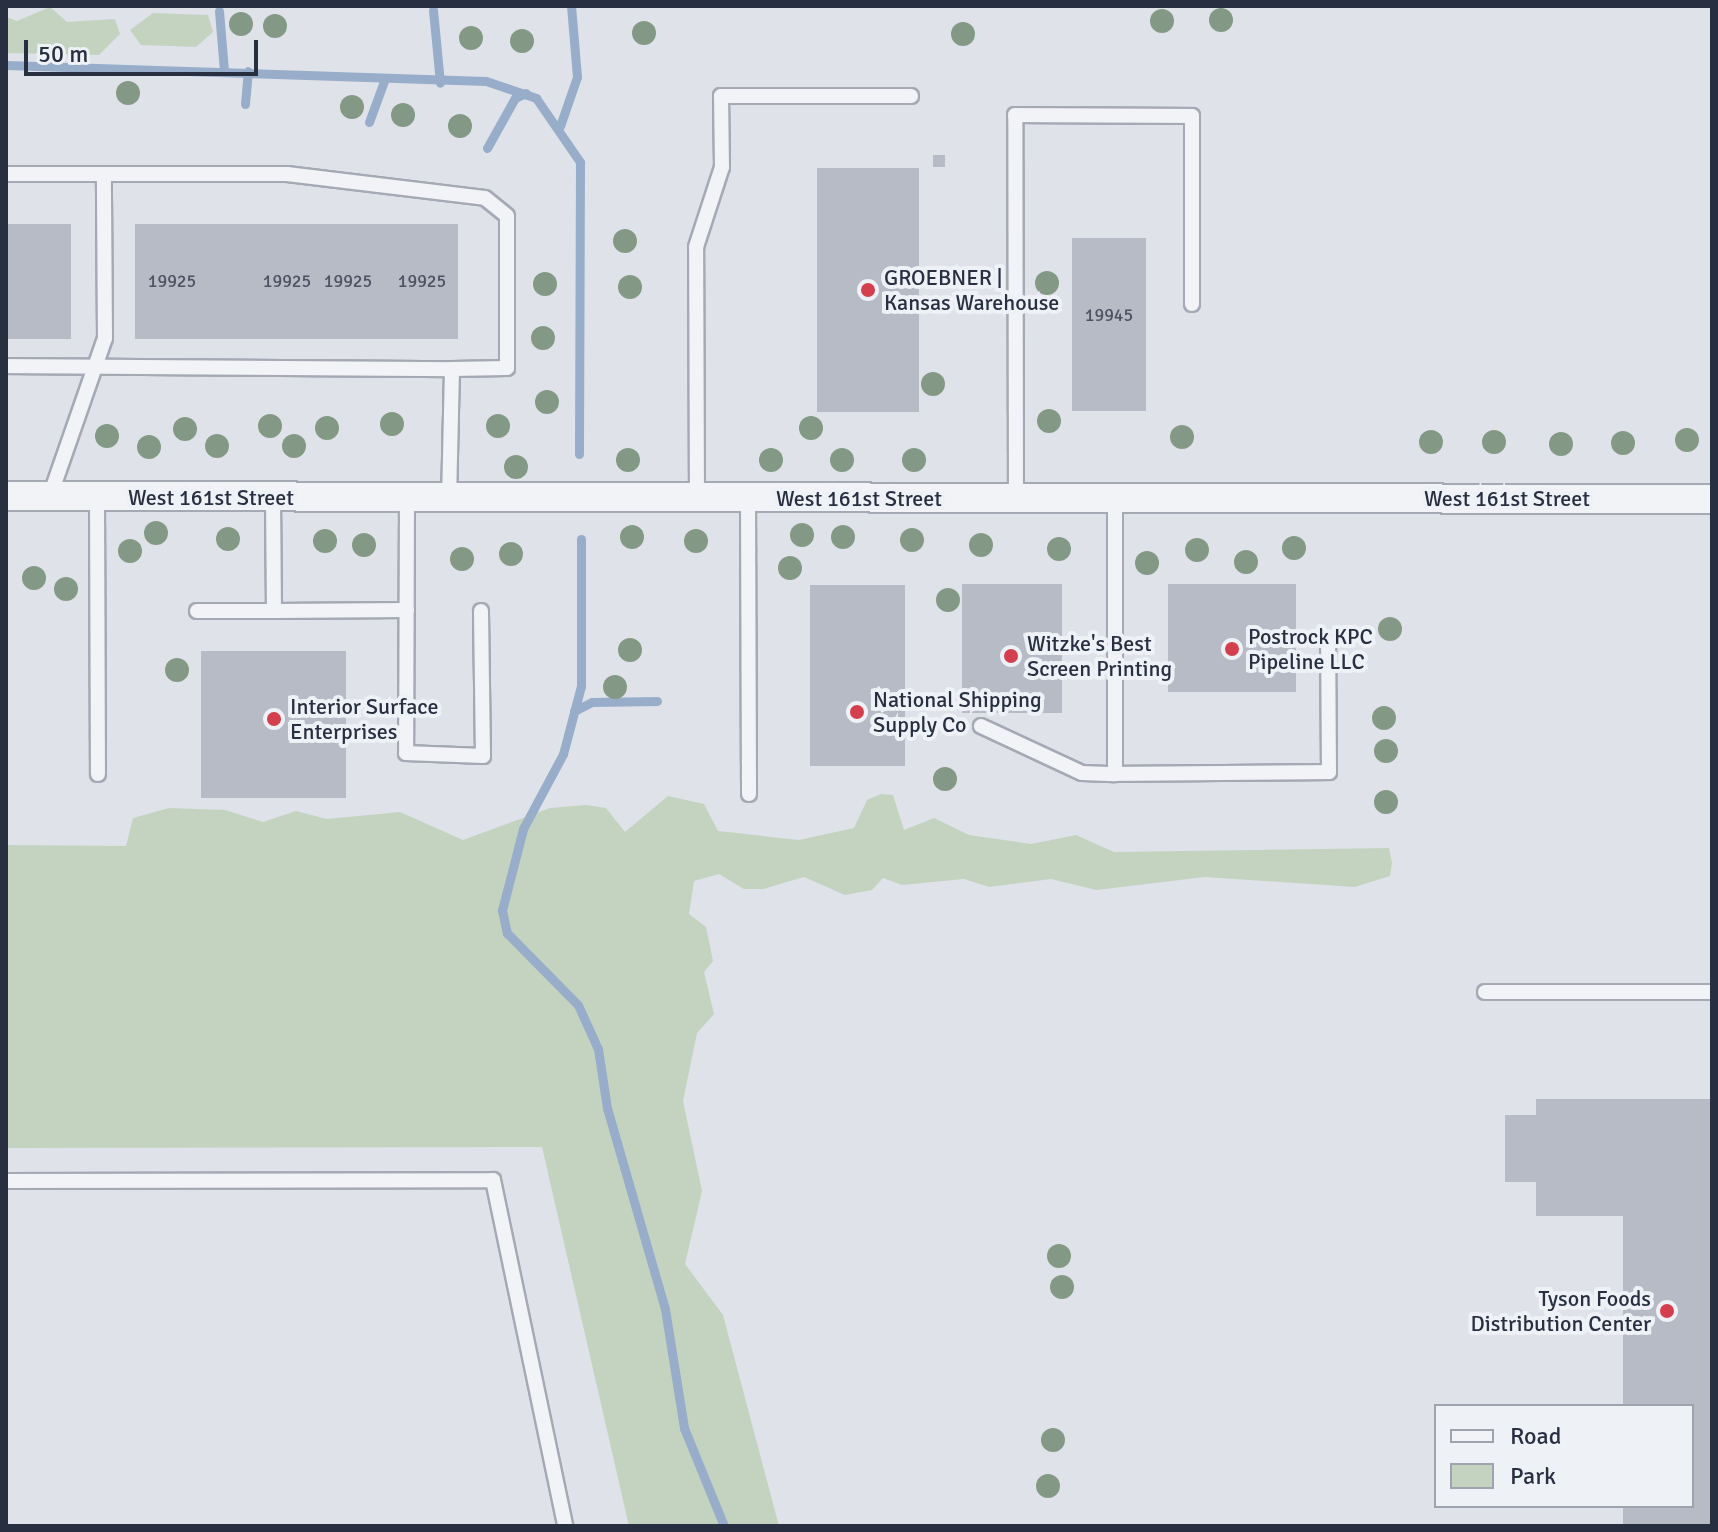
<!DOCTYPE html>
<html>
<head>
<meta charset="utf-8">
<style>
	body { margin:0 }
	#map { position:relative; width:1718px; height:1532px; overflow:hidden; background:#dfe2e9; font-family:Signika,sans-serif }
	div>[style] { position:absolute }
	.green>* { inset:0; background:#c3d3c0 }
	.stream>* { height:9px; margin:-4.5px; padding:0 4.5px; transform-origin:4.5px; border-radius:4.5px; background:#98adca }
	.building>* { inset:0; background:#b6bbc6; transform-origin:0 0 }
	.roads { filter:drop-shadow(2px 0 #a4a9b3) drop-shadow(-2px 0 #a4a9b3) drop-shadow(0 2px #a4a9b3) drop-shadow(0 -2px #a4a9b3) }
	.lane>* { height:14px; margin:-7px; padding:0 7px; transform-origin:7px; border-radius:7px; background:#f2f3f7 }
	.street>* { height:28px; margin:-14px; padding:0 14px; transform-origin:14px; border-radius:14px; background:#f2f3f7 }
	.trees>* { width:24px; height:24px; margin:-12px; border-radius:50%; background:#849985 }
	.dots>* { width:22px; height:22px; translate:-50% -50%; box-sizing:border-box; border:4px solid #eef1f6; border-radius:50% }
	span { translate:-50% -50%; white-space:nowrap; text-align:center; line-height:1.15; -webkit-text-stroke:8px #eef1f6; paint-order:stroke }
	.number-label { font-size:18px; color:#4b5262 }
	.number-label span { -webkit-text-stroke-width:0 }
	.poi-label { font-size:22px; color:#272f40 }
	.left { translate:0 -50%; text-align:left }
	.right { translate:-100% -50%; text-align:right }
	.street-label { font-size:22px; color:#272f40 }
	.frame { position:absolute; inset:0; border:8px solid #272f40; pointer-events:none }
	.legend { position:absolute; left:1434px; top:1404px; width:260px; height:104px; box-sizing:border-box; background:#eef1f6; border:2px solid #9ea3ad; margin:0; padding:10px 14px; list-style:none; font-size:24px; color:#272f40 }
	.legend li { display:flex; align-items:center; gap:16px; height:40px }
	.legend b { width:40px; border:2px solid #9ea3ad }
	.scale { position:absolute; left:24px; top:40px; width:234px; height:36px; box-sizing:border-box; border:4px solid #272f40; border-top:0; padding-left:10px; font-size:24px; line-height:28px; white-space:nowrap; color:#272f40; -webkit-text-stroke:6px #eef1f6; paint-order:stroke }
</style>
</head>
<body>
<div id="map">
	<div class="green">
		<i style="clip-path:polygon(50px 7px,67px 22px,115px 19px,120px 34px,99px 55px,6px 53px,6px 17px,17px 21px)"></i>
		<i style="clip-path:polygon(153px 13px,208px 15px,213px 32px,196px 47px,141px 45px,130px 30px)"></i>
		<i style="clip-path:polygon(881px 794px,893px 795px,904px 830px,934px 818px,969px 835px,1031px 844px,1076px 835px,1114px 852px,1389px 848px,1392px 863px,1390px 876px,1355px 887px,1205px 877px,1096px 890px,1051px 879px,989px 887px,964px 879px,902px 885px,883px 878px,872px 890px,845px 895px,804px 877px,763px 889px,744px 889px,719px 874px,694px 881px,689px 914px,706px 927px,713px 961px,704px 972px,714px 1014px,697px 1033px,683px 1101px,702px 1191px,685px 1264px,723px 1315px,779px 1526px,629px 1526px,542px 1147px,6px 1148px,6px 845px,126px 846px,133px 818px,169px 808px,225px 810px,263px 822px,296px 811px,327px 819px,400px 812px,463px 840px,550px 808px,586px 805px,606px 808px,625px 832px,668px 796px,704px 804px,718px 831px,799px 840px,854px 828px,867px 800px)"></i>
	</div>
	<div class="stream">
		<i style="left:433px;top:10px;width:73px;rotate:84.5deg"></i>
		<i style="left:219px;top:11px;width:59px;rotate:85.2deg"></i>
		<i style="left:6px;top:65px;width:480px;rotate:1.9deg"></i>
		<i style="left:486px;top:81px;width:53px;rotate:18.8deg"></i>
		<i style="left:536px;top:98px;width:78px;rotate:55.5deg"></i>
		<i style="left:580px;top:162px;width:292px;rotate:90.2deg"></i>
		<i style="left:245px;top:104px;width:33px;rotate:-85deg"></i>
		<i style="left:369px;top:122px;width:44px;rotate:-69.9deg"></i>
		<i style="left:560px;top:126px;width:52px;rotate:-70.9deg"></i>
		<i style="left:577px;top:77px;width:71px;rotate:-94.8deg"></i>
		<i style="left:487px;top:148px;width:57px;rotate:-60.8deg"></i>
		<i style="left:515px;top:98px;width:12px;rotate:-24deg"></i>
		<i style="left:581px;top:539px;width:147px;rotate:90deg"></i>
		<i style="left:581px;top:686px;width:70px;rotate:104.8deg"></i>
		<i style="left:563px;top:754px;width:85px;rotate:118.1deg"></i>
		<i style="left:523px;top:829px;width:84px;rotate:104.5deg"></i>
		<i style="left:502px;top:910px;width:24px;rotate:78deg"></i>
		<i style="left:507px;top:933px;width:101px;rotate:45.4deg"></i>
		<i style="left:578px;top:1005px;width:48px;rotate:65.6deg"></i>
		<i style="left:598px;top:1049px;width:60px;rotate:81.3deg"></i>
		<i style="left:607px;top:1108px;width:209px;rotate:73.9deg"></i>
		<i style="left:665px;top:1309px;width:121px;rotate:80.9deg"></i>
		<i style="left:684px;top:1428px;width:106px;rotate:67.8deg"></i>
		<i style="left:574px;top:711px;width:20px;rotate:-27deg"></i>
		<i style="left:592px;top:702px;width:65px;rotate:-0.9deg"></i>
	</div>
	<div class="building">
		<i style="left:933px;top:155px;width:12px;height:12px"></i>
		<i style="left:817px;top:168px;width:102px;height:244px"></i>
		<i style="left:71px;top:224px;width:115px;height:65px;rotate:90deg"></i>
		<i style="left:135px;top:224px;width:323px;height:115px"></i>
		<i style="left:1072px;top:238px;width:74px;height:173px"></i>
		<i style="left:962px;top:584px;width:100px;height:129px"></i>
		<i style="left:1168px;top:584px;width:128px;height:108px"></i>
		<i style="left:810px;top:585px;width:95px;height:181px"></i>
		<i style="left:346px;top:651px;width:147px;height:145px;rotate:90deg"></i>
		<i style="clip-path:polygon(1536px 1099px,1712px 1099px,1712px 1526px,1623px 1526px,1623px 1506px,1692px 1506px,1692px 1406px,1623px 1406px,1623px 1216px,1536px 1216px,1536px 1182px,1505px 1182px,1505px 1115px,1536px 1115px)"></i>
	</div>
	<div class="roads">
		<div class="lane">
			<i style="left:6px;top:174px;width:281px"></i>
			<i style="left:287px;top:174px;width:199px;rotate:6.9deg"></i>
			<i style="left:485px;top:198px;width:28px;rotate:39deg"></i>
			<i style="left:507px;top:216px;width:152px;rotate:90deg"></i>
			<i style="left:507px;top:368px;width:55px;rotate:179deg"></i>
			<i style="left:452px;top:369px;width:129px;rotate:91.3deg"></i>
			<i style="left:6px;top:366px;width:446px;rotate:0.4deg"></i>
			<i style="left:50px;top:496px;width:167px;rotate:-70.8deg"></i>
			<i style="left:105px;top:338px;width:163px;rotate:-90.4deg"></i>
			<i style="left:97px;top:497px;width:277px;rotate:89.8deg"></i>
			<i style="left:273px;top:498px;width:113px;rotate:89.5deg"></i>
			<i style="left:274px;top:611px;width:133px;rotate:-0.4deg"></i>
			<i style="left:407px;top:498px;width:255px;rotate:90.2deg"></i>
			<i style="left:406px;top:753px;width:77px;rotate:2.2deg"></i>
			<i style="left:483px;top:756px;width:145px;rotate:-90.8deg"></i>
			<i style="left:1115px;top:498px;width:276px;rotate:90deg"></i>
			<i style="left:1115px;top:774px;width:214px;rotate:-0.5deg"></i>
			<i style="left:1329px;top:772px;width:130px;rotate:-90.4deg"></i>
			<i style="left:1016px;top:499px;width:384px;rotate:-90.1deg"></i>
			<i style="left:1015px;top:115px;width:177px;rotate:0.3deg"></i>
			<i style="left:1192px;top:116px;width:188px;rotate:90deg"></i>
			<i style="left:697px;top:500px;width:253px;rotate:-90.2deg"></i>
			<i style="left:696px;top:247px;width:84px;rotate:-72deg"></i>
			<i style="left:722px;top:167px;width:71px;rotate:-90.8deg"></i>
			<i style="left:721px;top:96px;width:190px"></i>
			<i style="left:748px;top:500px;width:294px;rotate:89.8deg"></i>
			<i style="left:197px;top:611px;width:77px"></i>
			<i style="left:981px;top:726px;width:111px;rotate:25deg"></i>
			<i style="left:1082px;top:773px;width:33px;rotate:2deg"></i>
			<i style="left:1485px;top:992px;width:227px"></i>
			<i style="left:6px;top:1181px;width:487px;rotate:-0.1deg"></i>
			<i style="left:493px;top:1180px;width:353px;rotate:78.2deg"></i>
		</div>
		<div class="street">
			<i style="left:6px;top:496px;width:1706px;rotate:0.1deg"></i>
		</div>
	</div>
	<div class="trees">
		<i style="left:1221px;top:20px"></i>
		<i style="left:1162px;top:21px"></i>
		<i style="left:241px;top:24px"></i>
		<i style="left:275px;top:26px"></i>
		<i style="left:644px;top:33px"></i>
		<i style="left:963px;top:34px"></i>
		<i style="left:471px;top:38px"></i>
		<i style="left:522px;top:41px"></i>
		<i style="left:128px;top:93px"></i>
		<i style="left:352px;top:107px"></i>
		<i style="left:403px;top:115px"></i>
		<i style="left:460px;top:126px"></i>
		<i style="left:625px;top:241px"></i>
		<i style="left:1047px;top:283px"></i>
		<i style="left:545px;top:284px"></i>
		<i style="left:630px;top:287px"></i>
		<i style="left:543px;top:338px"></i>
		<i style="left:933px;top:384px"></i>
		<i style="left:547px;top:402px"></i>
		<i style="left:1049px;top:421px"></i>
		<i style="left:392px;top:424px"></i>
		<i style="left:270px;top:426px"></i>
		<i style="left:498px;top:426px"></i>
		<i style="left:327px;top:428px"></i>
		<i style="left:811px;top:428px"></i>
		<i style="left:185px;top:429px"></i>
		<i style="left:107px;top:436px"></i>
		<i style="left:1182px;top:437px"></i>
		<i style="left:1687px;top:440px"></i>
		<i style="left:1431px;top:442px"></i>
		<i style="left:1494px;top:442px"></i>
		<i style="left:1623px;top:443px"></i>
		<i style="left:1561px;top:444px"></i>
		<i style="left:217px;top:446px"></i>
		<i style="left:294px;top:446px"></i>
		<i style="left:149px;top:447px"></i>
		<i style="left:628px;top:460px"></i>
		<i style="left:771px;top:460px"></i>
		<i style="left:842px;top:460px"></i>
		<i style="left:914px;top:460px"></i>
		<i style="left:516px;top:467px"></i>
		<i style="left:156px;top:533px"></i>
		<i style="left:802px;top:535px"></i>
		<i style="left:632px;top:537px"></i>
		<i style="left:843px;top:537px"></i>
		<i style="left:228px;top:539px"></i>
		<i style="left:912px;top:540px"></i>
		<i style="left:325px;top:541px"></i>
		<i style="left:696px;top:541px"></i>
		<i style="left:364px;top:545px"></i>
		<i style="left:981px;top:545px"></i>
		<i style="left:1294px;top:548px"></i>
		<i style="left:1059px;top:549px"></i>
		<i style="left:1197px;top:550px"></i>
		<i style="left:130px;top:551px"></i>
		<i style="left:511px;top:554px"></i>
		<i style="left:462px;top:559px"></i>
		<i style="left:1246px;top:562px"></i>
		<i style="left:1147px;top:563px"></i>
		<i style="left:790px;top:568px"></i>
		<i style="left:34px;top:578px"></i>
		<i style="left:66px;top:589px"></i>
		<i style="left:948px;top:600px"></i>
		<i style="left:1390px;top:629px"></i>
		<i style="left:630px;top:650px"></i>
		<i style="left:177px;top:670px"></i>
		<i style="left:615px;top:687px"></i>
		<i style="left:1384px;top:718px"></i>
		<i style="left:1386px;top:751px"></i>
		<i style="left:945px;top:779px"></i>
		<i style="left:1386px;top:802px"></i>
		<i style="left:1059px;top:1256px"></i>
		<i style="left:1062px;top:1287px"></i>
		<i style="left:1053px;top:1440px"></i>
		<i style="left:1048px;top:1486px"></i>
	</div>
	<div class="dots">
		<i style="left:868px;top:290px;background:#d33f4c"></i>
		<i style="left:1232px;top:649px;background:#d33f4c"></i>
		<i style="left:1011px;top:656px;background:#d33f4c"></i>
		<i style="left:857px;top:712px;background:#d33f4c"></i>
		<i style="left:274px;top:719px;background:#d33f4c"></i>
		<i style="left:1667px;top:1311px;background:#d33f4c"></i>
	</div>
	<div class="number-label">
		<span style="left:172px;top:281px">19925</span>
		<span style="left:287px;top:281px">19925</span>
		<span style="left:348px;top:281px">19925</span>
		<span style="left:422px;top:281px">19925</span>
		<span style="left:1109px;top:315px">19945</span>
	</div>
	<div class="poi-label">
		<span class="left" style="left:884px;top:290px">GROEBNER |<br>Kansas Warehouse</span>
		<span class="left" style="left:1248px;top:649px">Postrock KPC<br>Pipeline LLC</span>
		<span class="left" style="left:1027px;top:656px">Witzke's Best<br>Screen Printing</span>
		<span class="left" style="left:873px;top:712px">National Shipping<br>Supply Co</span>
		<span class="left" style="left:290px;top:719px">Interior Surface<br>Enterprises</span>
		<span class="right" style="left:1651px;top:1311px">Tyson Foods<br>Distribution Center</span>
	</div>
	<div class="street-label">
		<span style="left:211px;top:498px">West 161st Street</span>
		<span style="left:859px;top:499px">West 161st Street</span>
		<span style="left:1507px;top:499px">West 161st Street</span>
	</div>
	<div class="frame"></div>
	<ul class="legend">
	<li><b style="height:10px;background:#f2f3f7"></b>Road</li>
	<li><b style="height:22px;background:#c3d3c0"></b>Park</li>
	</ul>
	<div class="scale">50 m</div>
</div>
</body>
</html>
